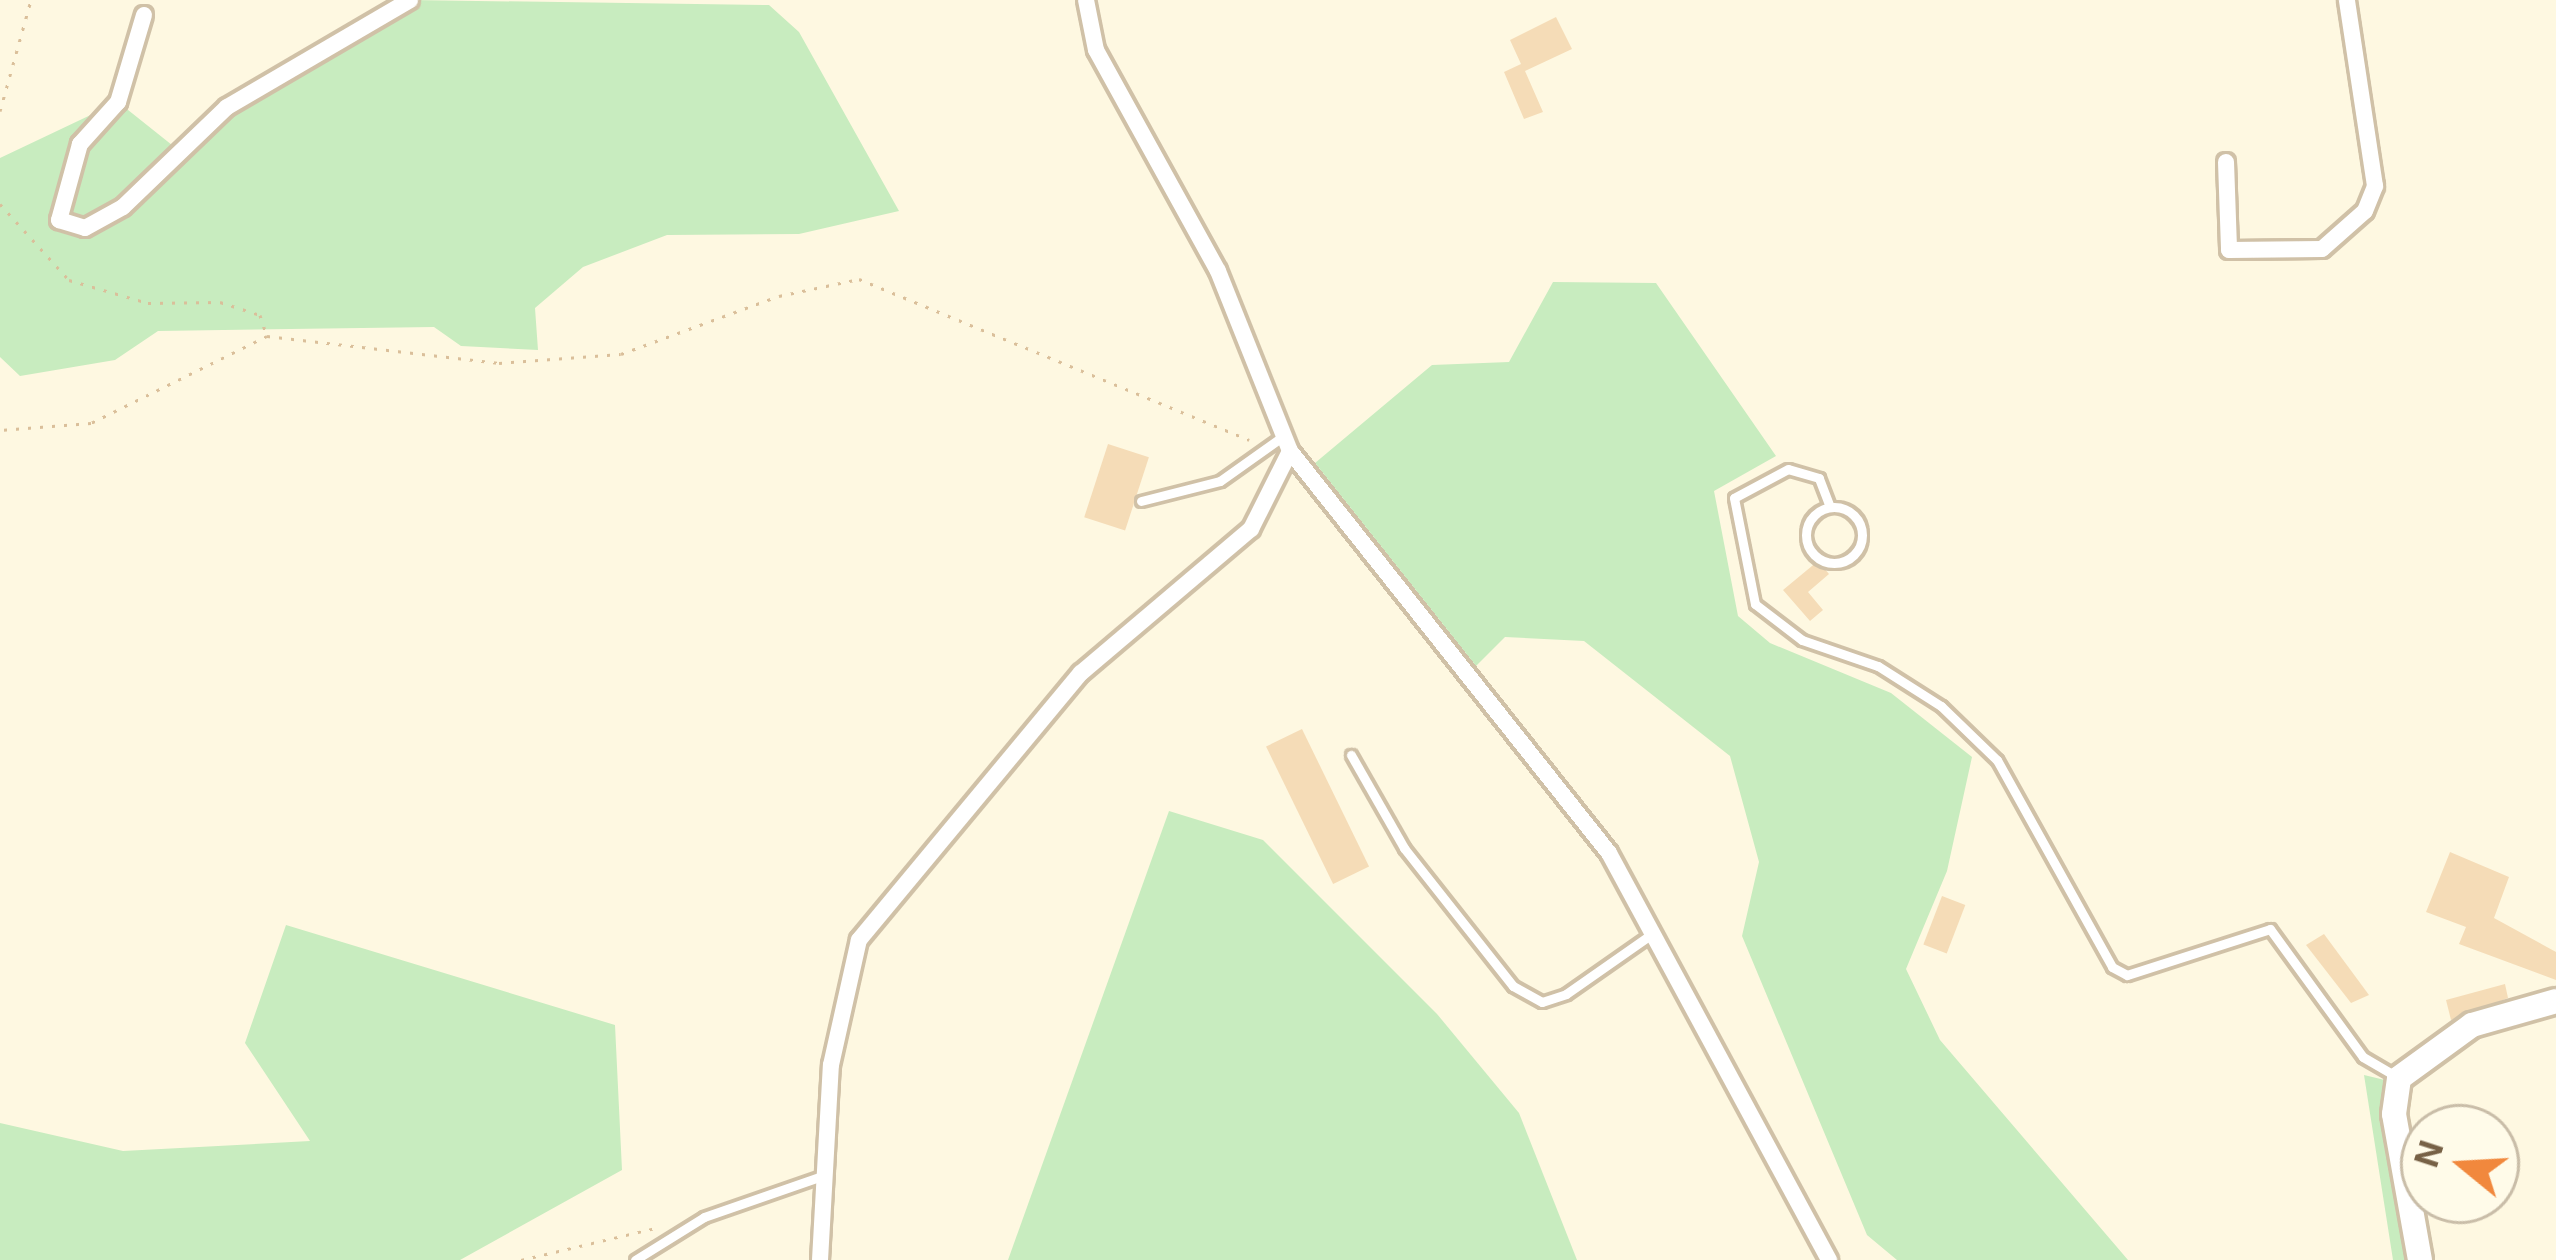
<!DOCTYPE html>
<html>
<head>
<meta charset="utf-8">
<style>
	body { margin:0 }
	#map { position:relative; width:2556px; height:1260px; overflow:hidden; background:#fef8e1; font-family:Inter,sans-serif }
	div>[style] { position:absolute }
	.green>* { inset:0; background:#c8ecbf }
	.building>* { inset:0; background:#f5dcb7; transform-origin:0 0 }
	.path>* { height:3px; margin-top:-1.5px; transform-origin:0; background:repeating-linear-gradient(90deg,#dabf9a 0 3px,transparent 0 12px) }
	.roads { filter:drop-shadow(3px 0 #d0c1a7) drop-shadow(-3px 0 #d0c1a7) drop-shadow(0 3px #d0c1a7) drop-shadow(0 -3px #d0c1a7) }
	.lane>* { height:9px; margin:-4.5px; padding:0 4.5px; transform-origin:4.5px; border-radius:4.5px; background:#fff }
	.lane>.ring { margin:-4.5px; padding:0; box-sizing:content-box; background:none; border:9px solid #fff; border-radius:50% }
	.street>* { height:16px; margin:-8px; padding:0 8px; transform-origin:8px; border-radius:8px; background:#fff }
	.secondary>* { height:24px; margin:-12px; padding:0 12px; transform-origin:12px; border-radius:12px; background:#fff }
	span { translate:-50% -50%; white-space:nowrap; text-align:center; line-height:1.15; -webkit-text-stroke:9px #fffbe9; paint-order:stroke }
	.north { position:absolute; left:2400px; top:1104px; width:120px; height:120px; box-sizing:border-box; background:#fffbe9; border:3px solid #c9bda8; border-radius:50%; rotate:288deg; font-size:33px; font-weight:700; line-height:48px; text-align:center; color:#776146 }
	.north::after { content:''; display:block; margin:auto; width:42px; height:54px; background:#f1883d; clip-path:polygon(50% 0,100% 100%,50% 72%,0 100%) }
</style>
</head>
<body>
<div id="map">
	<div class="green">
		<i style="clip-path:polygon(410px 0,769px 5px,799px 32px,899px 211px,799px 234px,667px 235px,583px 267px,535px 308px,538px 350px,461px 346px,434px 327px,158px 331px,115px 360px,20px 376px,0 357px,0 158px,118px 102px,177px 149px,227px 107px)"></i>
		<i style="clip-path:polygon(1553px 282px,1656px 283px,1776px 456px,1714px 491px,1738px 616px,1770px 643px,1891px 693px,1972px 757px,1947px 871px,1906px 969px,1940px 1040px,2128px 1260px,1897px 1260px,1867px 1235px,1742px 936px,1759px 862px,1730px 756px,1584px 641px,1505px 637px,1476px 666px,1315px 463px,1432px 365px,1509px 362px)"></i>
		<i style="clip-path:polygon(1169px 811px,1263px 840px,1437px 1014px,1519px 1113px,1577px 1260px,1008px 1260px)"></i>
		<i style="clip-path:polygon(286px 925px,615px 1025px,622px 1170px,460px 1260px,0 1260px,0 1123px,123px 1151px,310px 1141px,245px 1043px)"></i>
		<i style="clip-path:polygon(2364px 1075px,2389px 1081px,2385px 1143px,2410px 1260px,2393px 1260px)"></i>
	</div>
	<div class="building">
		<i style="clip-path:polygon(1556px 17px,1572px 49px,1525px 71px,1543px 112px,1524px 119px,1504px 72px,1521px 64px,1510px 40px)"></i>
		<i style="left:1108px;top:444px;width:43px;height:77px;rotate:18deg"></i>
		<i style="clip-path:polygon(1818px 561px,1829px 574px,1808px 592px,1823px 610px,1810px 621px,1783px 590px)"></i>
		<i style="left:1302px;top:729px;width:153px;height:40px;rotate:64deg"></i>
		<i style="clip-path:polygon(2450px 852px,2509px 877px,2494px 918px,2556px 952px,2556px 980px,2459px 944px,2466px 927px,2426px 912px)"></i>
		<i style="left:1942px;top:896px;width:25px;height:52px;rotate:21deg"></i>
		<i style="clip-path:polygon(2324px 934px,2369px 995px,2351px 1003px,2306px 945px)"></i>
		<i style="clip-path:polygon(2505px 984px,2508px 998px,2451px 1020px,2446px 1000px)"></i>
	</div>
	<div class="path">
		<i style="left:0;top:111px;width:115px;rotate:-74.4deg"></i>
		<i style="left:0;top:204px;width:103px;rotate:47.8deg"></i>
		<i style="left:69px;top:280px;width:82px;rotate:16.2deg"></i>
		<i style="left:148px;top:303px;width:72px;rotate:-0.8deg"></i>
		<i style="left:220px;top:302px;width:42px;rotate:18deg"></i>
		<i style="left:260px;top:315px;width:22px;rotate:72deg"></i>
		<i style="left:267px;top:336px;width:196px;rotate:153.7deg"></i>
		<i style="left:91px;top:423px;width:91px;rotate:175.6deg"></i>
		<i style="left:267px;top:336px;width:234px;rotate:6.6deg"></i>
		<i style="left:499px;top:363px;width:122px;rotate:-4.2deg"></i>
		<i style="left:621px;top:354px;width:168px;rotate:-20.2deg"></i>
		<i style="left:779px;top:296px;width:82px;rotate:-12deg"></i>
		<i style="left:859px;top:279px;width:422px;rotate:22.4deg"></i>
		<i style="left:521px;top:1260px;width:142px;rotate:-13.4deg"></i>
	</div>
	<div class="roads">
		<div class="lane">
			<i style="left:1141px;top:501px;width:81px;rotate:-14.2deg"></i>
			<i style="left:1220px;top:481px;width:76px;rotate:-35.4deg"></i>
			<i class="ring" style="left:1806px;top:507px;width:47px;height:47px"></i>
			<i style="left:1830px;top:507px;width:31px;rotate:-111deg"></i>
			<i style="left:1819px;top:478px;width:32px;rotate:-164deg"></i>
			<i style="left:1788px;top:469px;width:61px;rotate:151.8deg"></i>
			<i style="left:1734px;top:498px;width:108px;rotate:78.8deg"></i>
			<i style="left:1755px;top:604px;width:59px;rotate:37.5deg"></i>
			<i style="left:1802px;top:640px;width:80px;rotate:18.9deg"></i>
			<i style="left:1878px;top:666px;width:75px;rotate:32.4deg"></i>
			<i style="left:1941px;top:706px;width:78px;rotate:44deg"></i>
			<i style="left:1997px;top:760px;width:237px;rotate:60.9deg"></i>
			<i style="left:2112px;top:967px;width:17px;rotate:28deg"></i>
			<i style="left:2127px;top:975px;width:150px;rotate:-17.8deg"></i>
			<i style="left:2270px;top:929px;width:158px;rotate:54deg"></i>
			<i style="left:2363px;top:1057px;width:42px;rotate:30.3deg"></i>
			<i style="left:1351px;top:755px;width:107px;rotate:60.3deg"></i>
			<i style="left:1404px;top:848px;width:176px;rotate:51.7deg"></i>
			<i style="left:1513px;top:986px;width:33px;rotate:29deg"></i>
			<i style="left:1542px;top:1002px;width:25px;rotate:-18deg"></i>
			<i style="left:1566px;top:994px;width:106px;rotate:-35deg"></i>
			<i style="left:635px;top:1260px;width:81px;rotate:-31.9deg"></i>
			<i style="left:704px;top:1217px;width:128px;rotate:-19.1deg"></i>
		</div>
		<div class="street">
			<i style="left:1086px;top:0;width:51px;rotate:78.7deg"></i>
			<i style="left:1096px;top:50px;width:252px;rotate:61.1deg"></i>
			<i style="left:1218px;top:271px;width:194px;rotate:68.2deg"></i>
			<i style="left:1290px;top:451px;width:513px;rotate:51.57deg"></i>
			<i style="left:1609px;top:853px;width:463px;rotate:61.6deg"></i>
			<i style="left:144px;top:15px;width:91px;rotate:106.6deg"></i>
			<i style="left:118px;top:102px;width:57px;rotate:132.1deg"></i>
			<i style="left:80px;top:144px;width:79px;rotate:105.4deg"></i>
			<i style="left:59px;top:220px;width:27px;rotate:17deg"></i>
			<i style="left:85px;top:228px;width:43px;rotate:-28.9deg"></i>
			<i style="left:123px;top:207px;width:144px;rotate:-43.9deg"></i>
			<i style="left:227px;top:107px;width:212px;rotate:-30.3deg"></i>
			<i style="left:2226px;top:162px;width:88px;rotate:88deg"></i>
			<i style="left:2229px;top:250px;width:93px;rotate:-0.6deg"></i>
			<i style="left:2322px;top:249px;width:57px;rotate:-41.5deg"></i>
			<i style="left:2365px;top:211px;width:27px;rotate:-68deg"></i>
			<i style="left:2375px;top:186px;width:188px;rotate:-98.6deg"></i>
			<i style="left:820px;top:1260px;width:195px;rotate:-86.8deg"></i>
			<i style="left:831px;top:1065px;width:128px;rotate:-77.4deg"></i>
			<i style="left:859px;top:940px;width:347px;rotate:-50.3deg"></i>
			<i style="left:1081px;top:673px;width:223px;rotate:-40.3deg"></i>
			<i style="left:1251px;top:529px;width:87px;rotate:-63.4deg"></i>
		</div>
		<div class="secondary">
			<i style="left:2420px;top:1260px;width:148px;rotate:-100.1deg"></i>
			<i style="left:2394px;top:1114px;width:36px;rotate:-82deg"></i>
			<i style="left:2399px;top:1078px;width:90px;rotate:-36deg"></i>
			<i style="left:2472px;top:1025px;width:87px;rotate:-15.9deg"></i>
		</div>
	</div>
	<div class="north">N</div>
</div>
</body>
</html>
